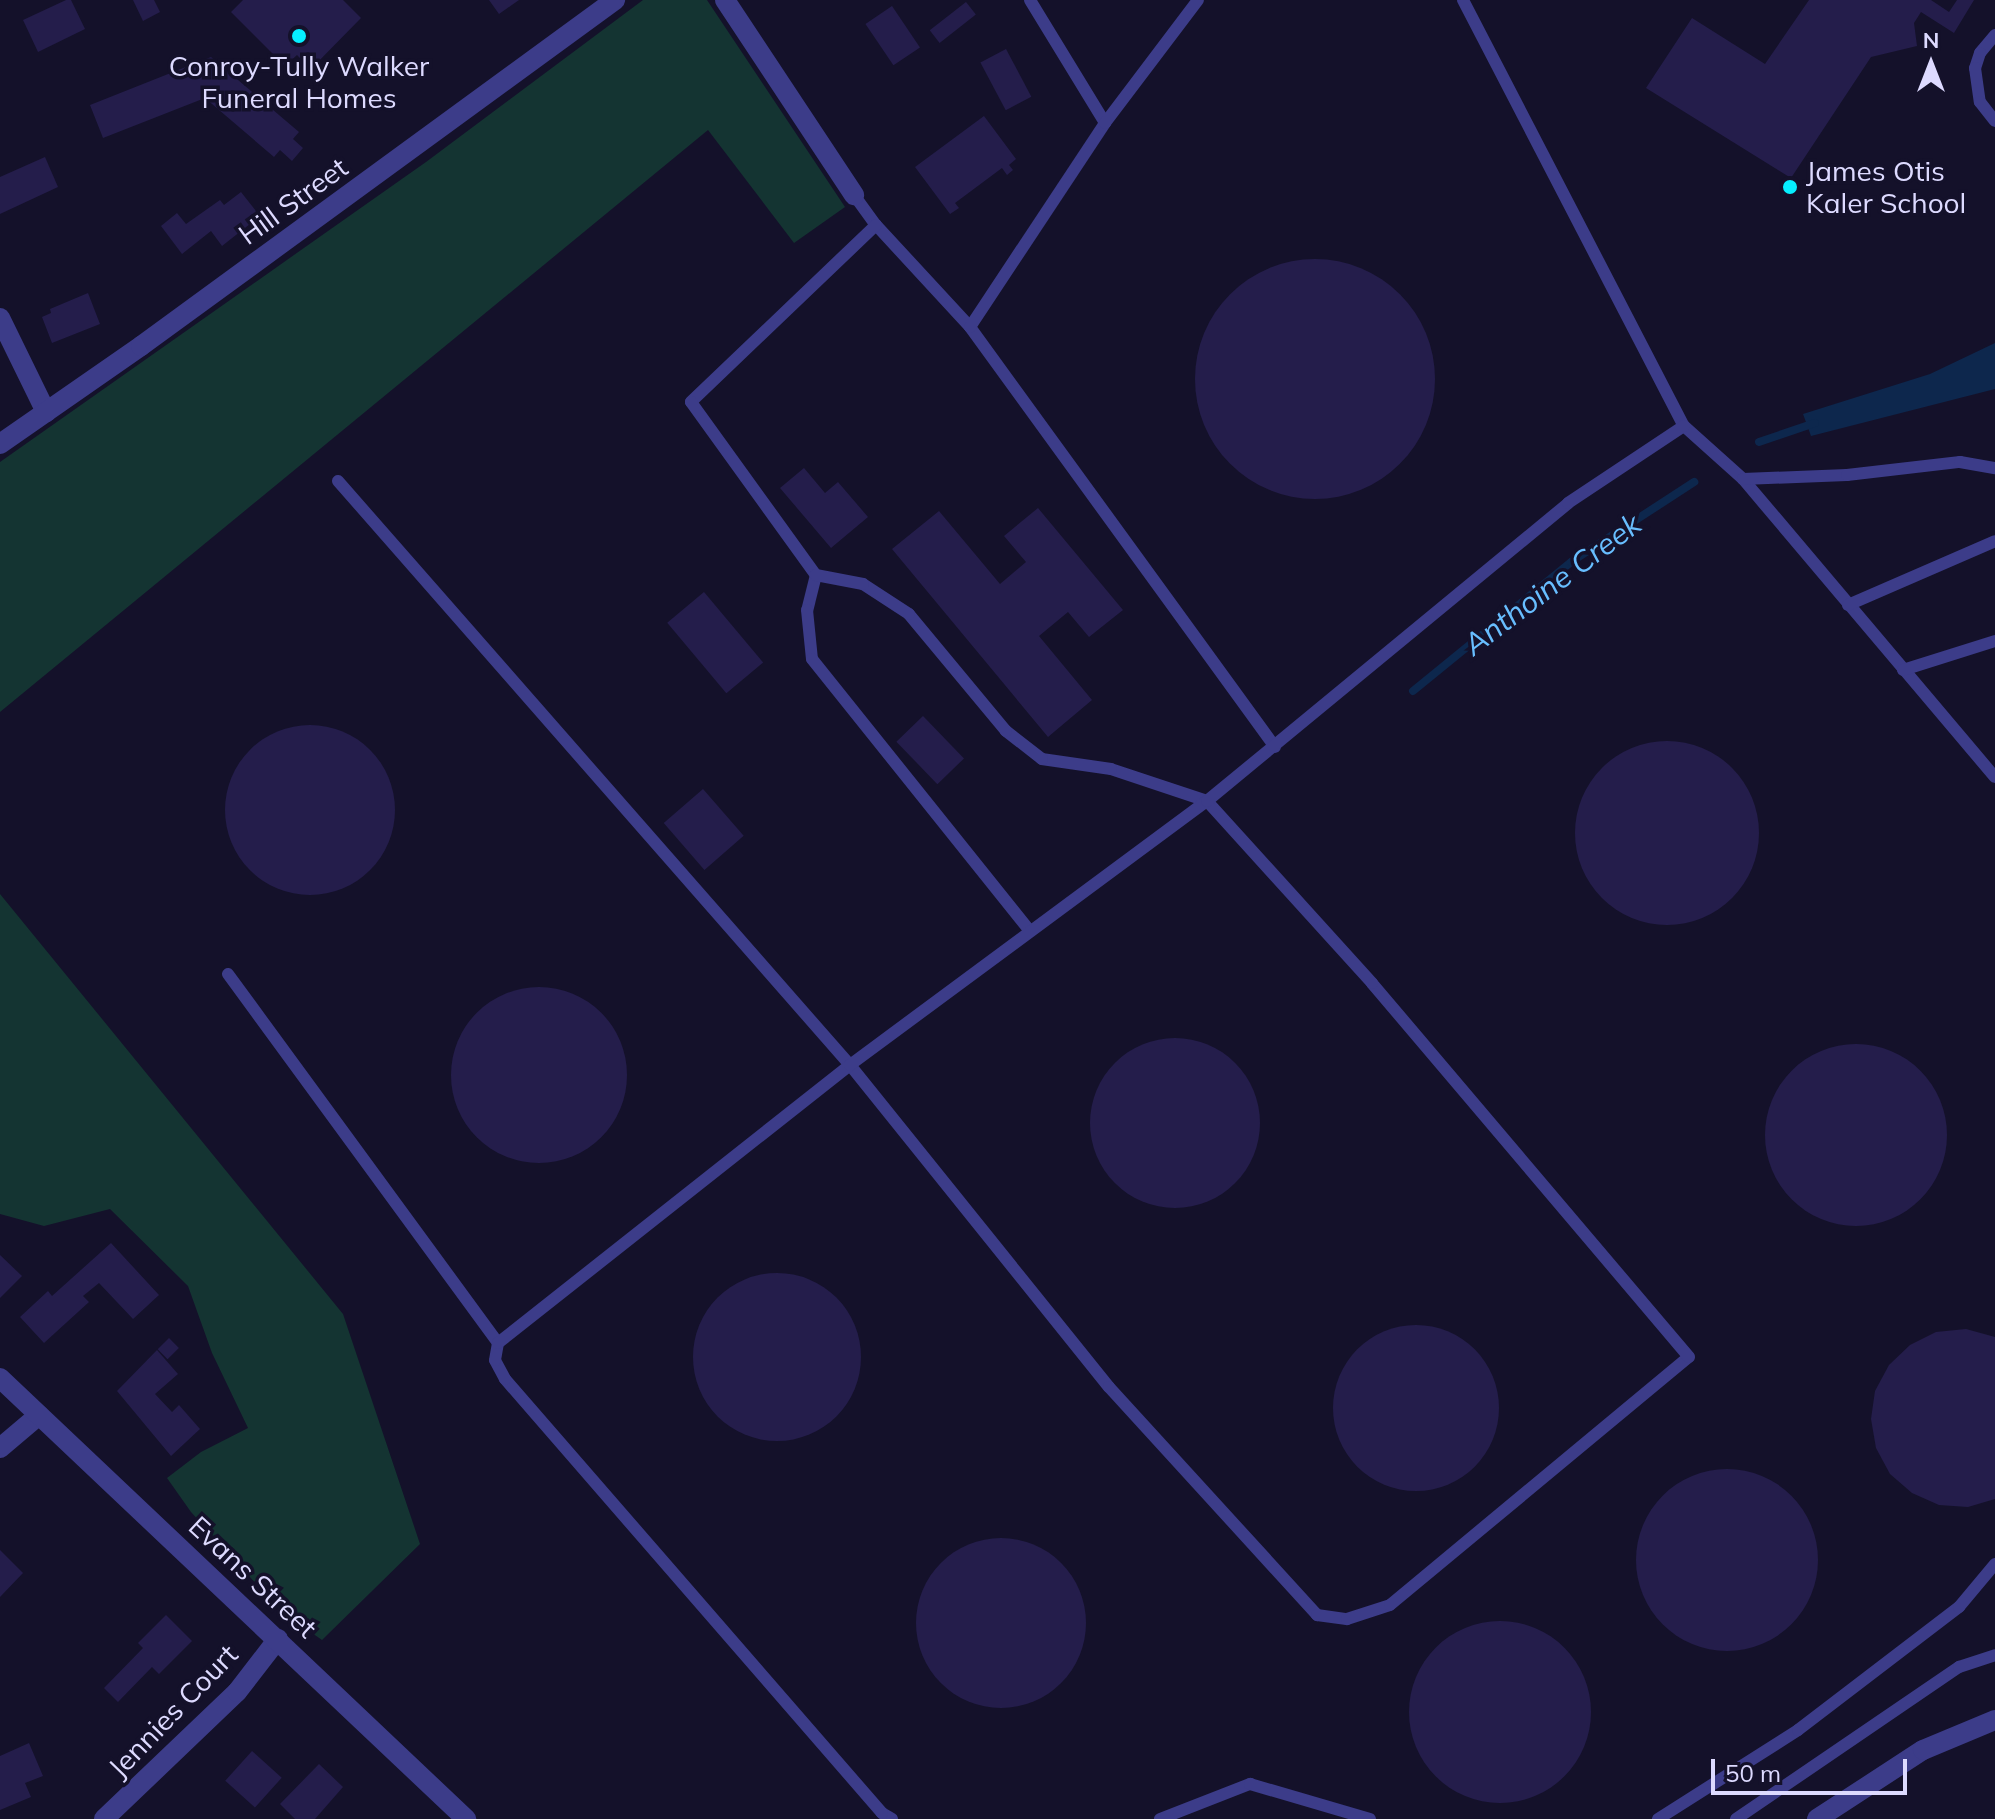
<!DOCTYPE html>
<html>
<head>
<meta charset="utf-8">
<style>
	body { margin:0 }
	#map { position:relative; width:1995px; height:1819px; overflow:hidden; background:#14112a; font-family:Mulish,sans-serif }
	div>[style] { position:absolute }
	.green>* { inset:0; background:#143432 }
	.water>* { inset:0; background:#0d274d }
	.stream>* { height:8px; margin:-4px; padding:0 4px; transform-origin:4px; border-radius:4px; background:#0d274d }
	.building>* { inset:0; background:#241d4b; transform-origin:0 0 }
	.round { border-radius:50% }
	.service>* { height:12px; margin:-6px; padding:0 6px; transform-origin:6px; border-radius:6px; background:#3c3c89 }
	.minor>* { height:20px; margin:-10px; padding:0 10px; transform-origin:10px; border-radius:10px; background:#3c3c89 }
	.tertiary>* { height:20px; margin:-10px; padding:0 10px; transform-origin:10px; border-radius:10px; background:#3c3c89 }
	.dots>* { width:22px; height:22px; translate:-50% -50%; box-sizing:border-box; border:4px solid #14112a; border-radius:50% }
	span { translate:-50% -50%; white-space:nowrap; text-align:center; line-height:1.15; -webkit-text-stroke:7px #14112a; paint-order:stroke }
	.poi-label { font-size:28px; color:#dddaff }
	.left { translate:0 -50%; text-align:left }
	.street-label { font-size:28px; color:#dddaff }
	.water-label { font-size:30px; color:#68beff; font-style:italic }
	.north { position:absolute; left:1891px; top:24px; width:80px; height:80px; -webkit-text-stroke:6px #14112a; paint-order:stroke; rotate:0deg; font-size:22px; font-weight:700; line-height:32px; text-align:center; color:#dddaff }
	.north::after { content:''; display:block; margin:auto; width:28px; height:36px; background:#dddaff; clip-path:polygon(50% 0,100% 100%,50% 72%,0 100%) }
	.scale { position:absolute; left:1711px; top:1759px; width:196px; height:36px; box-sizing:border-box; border:4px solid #dddaff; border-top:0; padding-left:10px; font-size:24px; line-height:28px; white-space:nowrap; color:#dddaff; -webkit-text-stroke:6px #14112a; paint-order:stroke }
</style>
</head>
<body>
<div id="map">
	<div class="green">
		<i style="clip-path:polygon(643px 0,707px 0,845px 207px,794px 243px,708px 130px,0 712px,0 462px,426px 162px)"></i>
		<i style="clip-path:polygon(0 894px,343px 1314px,420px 1544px,322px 1640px,302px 1626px,297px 1629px,191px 1512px,167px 1478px,201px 1452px,248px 1428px,212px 1353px,188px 1286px,110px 1209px,44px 1226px,0 1214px)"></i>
	</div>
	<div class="water">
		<i style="clip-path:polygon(1995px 343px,1995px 389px,1811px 436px,1803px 414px,1930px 374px)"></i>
	</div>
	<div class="stream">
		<i style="left:1759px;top:442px;width:59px;rotate:-18.7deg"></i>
		<i style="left:1413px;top:691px;width:204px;rotate:-39.2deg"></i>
		<i style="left:1571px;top:562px;width:147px;rotate:-33deg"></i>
	</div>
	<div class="building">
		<i style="clip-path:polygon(66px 0,71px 0,85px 29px,38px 52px,23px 20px)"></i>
		<i style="clip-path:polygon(133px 0,154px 0,160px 12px,143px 21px)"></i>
		<i style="clip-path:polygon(243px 0,343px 0,361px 18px,311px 69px,297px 55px,285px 66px,231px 12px)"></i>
		<i style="clip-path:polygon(489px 0,519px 0,499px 14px)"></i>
		<i style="clip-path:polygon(1809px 0,1931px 0,1949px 12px,1957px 0,1974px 0,1954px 33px,1921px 12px,1914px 23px,1917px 46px,1871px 57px,1791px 178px,1646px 88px,1692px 18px,1765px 64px)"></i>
		<i style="left:966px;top:2px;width:16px;height:46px;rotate:52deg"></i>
		<i style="left:892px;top:6px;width:50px;height:32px;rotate:56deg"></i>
		<i style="left:1006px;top:49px;width:54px;height:29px;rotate:62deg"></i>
		<i style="clip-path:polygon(211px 57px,299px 132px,293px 139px,303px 148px,292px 161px,280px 150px,274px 157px,205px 98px,103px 138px,90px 105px)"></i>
		<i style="clip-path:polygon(984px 116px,1016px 159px,1009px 165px,1013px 170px,1007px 175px,1002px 168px,955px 203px,959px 208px,950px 214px,915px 167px)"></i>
		<i style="clip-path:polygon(45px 157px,58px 187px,0 214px,0 177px)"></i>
		<i style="clip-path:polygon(241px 192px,260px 216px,222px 246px,211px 231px,182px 254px,161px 226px,177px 213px,186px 224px,220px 200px,224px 205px)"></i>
		<i class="round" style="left:1195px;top:259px;width:240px;height:240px"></i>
		<i style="clip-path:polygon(88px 293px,100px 324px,52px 343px,42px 317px,51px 313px,50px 309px)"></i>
		<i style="clip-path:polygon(804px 468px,825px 493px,838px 482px,868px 517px,831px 548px,780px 488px)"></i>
		<i style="clip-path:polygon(1038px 508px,1123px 610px,1089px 637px,1068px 612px,1039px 636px,1092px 700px,1048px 737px,892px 549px,939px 511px,1000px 584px,1026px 562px,1004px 536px)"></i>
		<i style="left:704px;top:592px;width:92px;height:48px;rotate:50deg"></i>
		<i style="left:923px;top:716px;width:59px;height:37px;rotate:46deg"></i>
		<i class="round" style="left:225px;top:725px;width:170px;height:170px"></i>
		<i class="round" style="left:1575px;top:741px;width:184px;height:184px"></i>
		<i style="left:703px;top:789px;width:62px;height:52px;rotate:49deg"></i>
		<i class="round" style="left:451px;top:987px;width:176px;height:176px"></i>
		<i class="round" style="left:1090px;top:1038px;width:170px;height:170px"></i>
		<i class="round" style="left:1765px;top:1044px;width:182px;height:182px"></i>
		<i style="clip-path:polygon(111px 1243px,159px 1295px,133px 1319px,99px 1283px,83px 1296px,89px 1302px,44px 1343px,20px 1317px,48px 1291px,52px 1296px)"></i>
		<i style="clip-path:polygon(0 1255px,22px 1276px,0 1298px)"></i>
		<i class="round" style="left:693px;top:1273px;width:168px;height:168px"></i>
		<i class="round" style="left:1333px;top:1325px;width:166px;height:166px"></i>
		<i style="clip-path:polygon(1966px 1329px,1995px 1337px,1995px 1499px,1968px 1507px,1939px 1505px,1912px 1493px,1890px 1474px,1876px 1448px,1871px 1419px,1875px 1391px,1889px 1365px,1910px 1345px,1936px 1332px)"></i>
		<i style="left:169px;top:1338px;width:14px;height:16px;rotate:45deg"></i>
		<i style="clip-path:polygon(157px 1350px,178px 1374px,155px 1394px,172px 1412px,179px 1405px,200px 1429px,171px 1456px,117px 1391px)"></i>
		<i class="round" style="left:1636px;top:1469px;width:182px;height:182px"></i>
		<i class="round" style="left:916px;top:1538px;width:170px;height:170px"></i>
		<i style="clip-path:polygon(0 1550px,23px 1573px,0 1597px)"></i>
		<i style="clip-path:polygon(166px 1615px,192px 1641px,159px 1674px,152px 1667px,118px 1702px,104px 1688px,143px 1648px,138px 1643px)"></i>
		<i class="round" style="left:1409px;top:1621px;width:182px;height:182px"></i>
		<i style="clip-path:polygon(29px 1743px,43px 1776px,25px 1783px,31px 1797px,0 1810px,0 1756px)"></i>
		<i style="left:252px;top:1751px;width:40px;height:40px;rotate:42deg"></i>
		<i style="clip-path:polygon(319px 1764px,343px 1787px,315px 1819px,295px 1819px,280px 1804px)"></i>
	</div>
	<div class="service">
		<i style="left:1030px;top:0;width:144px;rotate:58.6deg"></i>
		<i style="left:1463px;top:0;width:480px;rotate:62.6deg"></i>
		<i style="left:1684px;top:426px;width:79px;rotate:41.9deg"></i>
		<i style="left:1743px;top:479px;width:390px;rotate:49.8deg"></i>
		<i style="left:1995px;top:35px;width:23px;rotate:130deg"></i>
		<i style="left:1980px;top:53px;width:16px;rotate:108deg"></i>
		<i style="left:1975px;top:68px;width:34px;rotate:82deg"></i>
		<i style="left:1980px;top:102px;width:24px;rotate:52deg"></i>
		<i style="left:854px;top:195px;width:37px;rotate:54deg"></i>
		<i style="left:876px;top:225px;width:139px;rotate:47.3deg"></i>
		<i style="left:970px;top:327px;width:519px;rotate:54.01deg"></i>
		<i style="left:876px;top:225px;width:256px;rotate:136.3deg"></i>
		<i style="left:691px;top:402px;width:213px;rotate:54.2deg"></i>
		<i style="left:816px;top:575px;width:36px;rotate:104deg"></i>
		<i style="left:807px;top:610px;width:49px;rotate:84.2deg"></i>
		<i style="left:812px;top:659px;width:347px;rotate:51.3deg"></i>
		<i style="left:970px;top:327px;width:245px;rotate:-56.5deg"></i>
		<i style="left:1105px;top:123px;width:154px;rotate:-52.9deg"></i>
		<i style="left:1743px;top:479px;width:104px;rotate:-2.2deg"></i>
		<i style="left:1847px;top:475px;width:114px;rotate:-6.6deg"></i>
		<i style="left:1960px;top:462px;width:36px;rotate:10deg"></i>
		<i style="left:338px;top:481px;width:777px;rotate:48.76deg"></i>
		<i style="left:850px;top:1065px;width:413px;rotate:51.2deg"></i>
		<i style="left:1109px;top:1387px;width:309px;rotate:47.6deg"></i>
		<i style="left:1317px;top:1615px;width:30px;rotate:8deg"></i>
		<i style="left:1347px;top:1619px;width:45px;rotate:-18deg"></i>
		<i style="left:1390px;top:1605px;width:388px;rotate:-39.7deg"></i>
		<i style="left:1689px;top:1357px;width:490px;rotate:-130.3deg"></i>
		<i style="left:1372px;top:983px;width:246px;rotate:-132.2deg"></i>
		<i style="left:1207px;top:801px;width:101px;rotate:-161.6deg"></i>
		<i style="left:1111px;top:769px;width:70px;rotate:-171.8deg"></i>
		<i style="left:1042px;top:759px;width:46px;rotate:-142.1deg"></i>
		<i style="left:1006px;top:731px;width:152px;rotate:-129.7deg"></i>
		<i style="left:909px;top:614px;width:55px;rotate:-146.9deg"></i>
		<i style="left:863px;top:584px;width:48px;rotate:-169.2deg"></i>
		<i style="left:1848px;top:605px;width:160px;rotate:-23.5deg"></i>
		<i style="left:1903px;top:670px;width:96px;rotate:-17.5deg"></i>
		<i style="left:228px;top:974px;width:457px;rotate:53.8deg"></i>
		<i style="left:892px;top:1819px;width:12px;rotate:-149deg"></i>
		<i style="left:882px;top:1813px;width:575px;rotate:-130.98deg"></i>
		<i style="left:505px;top:1379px;width:21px;rotate:-118deg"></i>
		<i style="left:495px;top:1360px;width:17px;rotate:-80deg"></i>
		<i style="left:498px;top:1343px;width:449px;rotate:-38.3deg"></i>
		<i style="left:850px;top:1065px;width:444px;rotate:-36.5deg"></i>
		<i style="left:1207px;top:801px;width:468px;rotate:-39.5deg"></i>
		<i style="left:1568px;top:503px;width:139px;rotate:-33.6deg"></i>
		<i style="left:1160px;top:1819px;width:97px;rotate:-21.3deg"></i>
		<i style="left:1250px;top:1784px;width:125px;rotate:16.3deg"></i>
		<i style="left:1658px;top:1819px;width:166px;rotate:-32.4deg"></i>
		<i style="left:1798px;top:1730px;width:203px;rotate:-37.4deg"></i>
		<i style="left:1959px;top:1607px;width:56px;rotate:-50.1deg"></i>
		<i style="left:1736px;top:1819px;width:270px;rotate:-34.3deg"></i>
		<i style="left:1959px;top:1667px;width:38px;rotate:-18deg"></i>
	</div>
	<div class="minor">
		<i style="left:725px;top:0;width:234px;rotate:56.5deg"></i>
		<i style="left:0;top:318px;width:105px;rotate:63.9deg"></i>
		<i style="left:0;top:444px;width:172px;rotate:-34.8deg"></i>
		<i style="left:141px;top:346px;width:587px;rotate:-36.13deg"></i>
		<i style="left:0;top:1448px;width:51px;rotate:-40.2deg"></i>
		<i style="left:104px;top:1819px;width:184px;rotate:-43.7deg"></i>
		<i style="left:237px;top:1692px;width:67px;rotate:-52.3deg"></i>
		<i style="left:1817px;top:1819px;width:126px;rotate:-33.1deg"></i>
		<i style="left:1923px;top:1750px;width:78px;rotate:-22.6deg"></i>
	</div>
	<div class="tertiary">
		<i style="left:0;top:1378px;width:642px;rotate:43.42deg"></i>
	</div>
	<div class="dots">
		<i style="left:299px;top:36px;background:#06efff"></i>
		<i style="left:1790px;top:187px;background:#06efff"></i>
	</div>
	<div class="poi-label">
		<span style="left:299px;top:82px">Conroy-Tully Walker<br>Funeral Homes</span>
		<span class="left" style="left:1806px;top:187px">James Otis<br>Kaler School</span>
	</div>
	<div class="street-label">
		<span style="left:293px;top:201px;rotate:-36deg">Hill Street</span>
		<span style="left:253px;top:1577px;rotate:43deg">Evans Street</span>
		<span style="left:173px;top:1711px;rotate:-46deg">Jennies Court</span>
	</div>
	<div class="water-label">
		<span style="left:1552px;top:584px;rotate:-37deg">Anthoine Creek</span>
	</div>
	<div class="north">N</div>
	<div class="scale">50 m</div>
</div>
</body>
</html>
